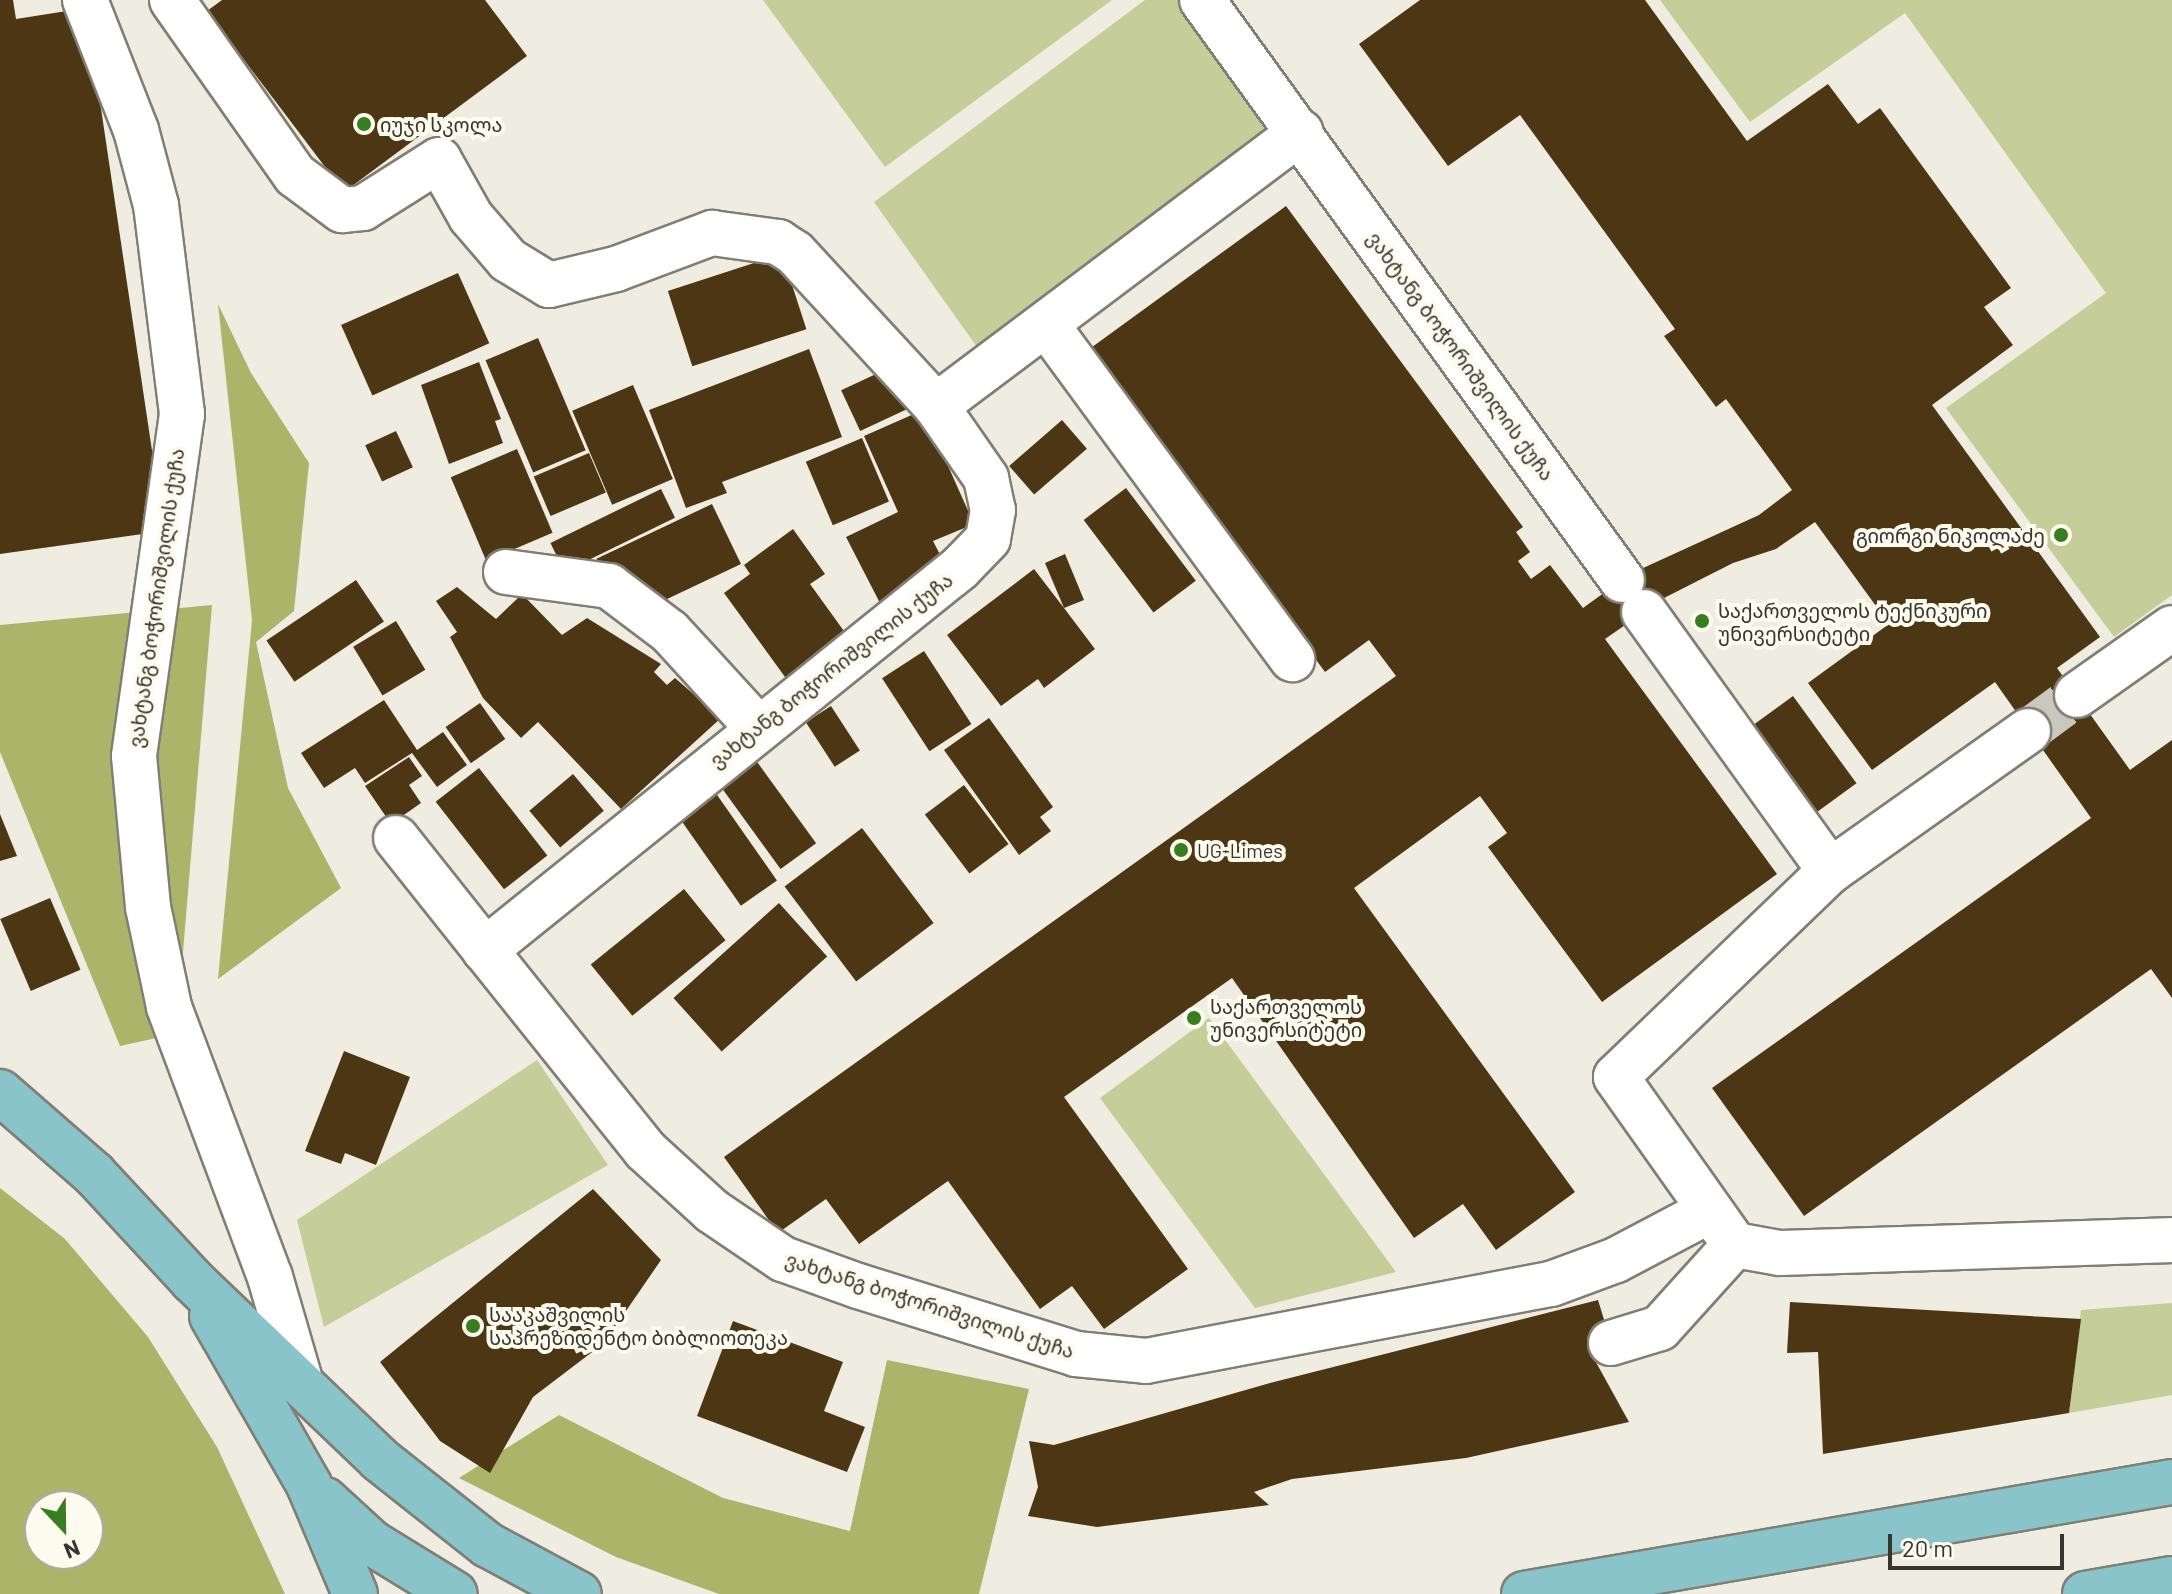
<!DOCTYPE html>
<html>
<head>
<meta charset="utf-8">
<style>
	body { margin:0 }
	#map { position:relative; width:2172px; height:1594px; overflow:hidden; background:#efede1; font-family:Barlow,"Noto Sans Georgian",sans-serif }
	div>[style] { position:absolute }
	.green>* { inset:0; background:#c5cd99 }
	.forest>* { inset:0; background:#aab56a }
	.building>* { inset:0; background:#4d3613; transform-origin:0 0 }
	.minor-tunnel>* { height:44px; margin-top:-22px; transform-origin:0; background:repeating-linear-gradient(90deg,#cac8be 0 44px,transparent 0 66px) }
	.roads { filter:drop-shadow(2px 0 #817e74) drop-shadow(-2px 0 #817e74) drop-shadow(0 2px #817e74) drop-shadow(0 -2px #817e74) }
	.minor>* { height:44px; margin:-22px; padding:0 22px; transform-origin:22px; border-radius:22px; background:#fff }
	.major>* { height:44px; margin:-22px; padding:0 22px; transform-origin:22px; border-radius:22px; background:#88c4ca }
	.dots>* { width:22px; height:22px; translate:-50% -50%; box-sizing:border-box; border:4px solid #fdfaee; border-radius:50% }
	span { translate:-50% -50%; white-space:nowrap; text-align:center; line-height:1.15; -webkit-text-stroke:8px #fdfaee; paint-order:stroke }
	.poi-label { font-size:20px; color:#363530 }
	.left { translate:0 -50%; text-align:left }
	.right { translate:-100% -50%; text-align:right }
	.street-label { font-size:20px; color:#363530 }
	.north { position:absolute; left:24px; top:1490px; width:80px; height:80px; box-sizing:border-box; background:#fdfaee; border:2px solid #adaba2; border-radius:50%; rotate:158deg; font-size:22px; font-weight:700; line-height:32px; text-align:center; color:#363530 }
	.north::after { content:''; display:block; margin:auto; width:28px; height:36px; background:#387d20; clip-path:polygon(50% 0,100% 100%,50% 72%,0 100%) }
	.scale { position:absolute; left:1888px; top:1534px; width:176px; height:36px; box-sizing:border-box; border:4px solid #363530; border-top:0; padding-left:10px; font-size:24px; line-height:28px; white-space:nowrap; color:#363530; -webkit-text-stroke:6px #fdfaee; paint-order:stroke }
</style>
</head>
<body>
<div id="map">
	<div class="green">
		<i style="clip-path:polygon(763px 0,1112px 0,885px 167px)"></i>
		<i style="clip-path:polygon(1145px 0,1182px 0,1276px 128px,977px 347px,874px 202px)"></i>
		<i style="clip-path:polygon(1660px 0,2172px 0,2172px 595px,2114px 637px,1946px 408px,2106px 293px,1905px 13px,1750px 122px)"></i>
		<i style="clip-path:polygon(1209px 1018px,1396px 1272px,1255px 1308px,1100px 1098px)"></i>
		<i style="clip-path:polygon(537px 1060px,608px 1165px,324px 1327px,297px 1220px)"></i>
		<i style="clip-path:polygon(2172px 1303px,2172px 1395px,2069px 1413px,2081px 1310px)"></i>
	</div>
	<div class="forest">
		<i style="clip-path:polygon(218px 304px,251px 373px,309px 463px,294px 611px,256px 642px,288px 788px,341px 888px,218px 979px,252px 620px)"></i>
		<i style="clip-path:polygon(212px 605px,180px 988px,188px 1031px,120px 1046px,0 752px,0 625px)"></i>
		<i style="clip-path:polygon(evenodd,0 1188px,65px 1239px,148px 1337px,217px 1447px,285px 1594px,0 1594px,0 1188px,40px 1506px,88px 1506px,88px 1554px,40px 1554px,40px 1506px)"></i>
		<i style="clip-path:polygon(887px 1360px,1029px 1389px,979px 1594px,719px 1594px,616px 1557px,459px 1478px,559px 1415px,723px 1498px,850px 1531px)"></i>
	</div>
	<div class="building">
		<i style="clip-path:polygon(0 0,13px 0,16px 19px,86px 8px,164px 531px,0 554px)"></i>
		<i style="clip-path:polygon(222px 0,485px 0,527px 56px,344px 192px,207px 11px)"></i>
		<i style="clip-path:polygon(1420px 0,1645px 0,1747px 141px,1828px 84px,1858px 124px,1880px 108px,2011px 288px,1984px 307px,2013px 345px,1932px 405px,2100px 637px,2057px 668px,2130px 770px,2172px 740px,2172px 998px,2151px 969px,1804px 1216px,1712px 1088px,2091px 818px,1995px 682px,1872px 770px,1808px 683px,1889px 624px,1815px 522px,1776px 549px,1733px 563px,1664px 598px,1605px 639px,1777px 874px,1602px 1002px,1488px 847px,1507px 833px,1480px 796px,1354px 888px,1575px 1192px,1496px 1250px,1463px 1204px,1414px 1238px,1232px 978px,1064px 1097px,1188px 1269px,1104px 1329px,1072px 1286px,1040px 1309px,948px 1181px,859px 1244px,826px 1199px,778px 1233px,724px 1157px,1396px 676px,1369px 640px,1325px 672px,1088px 350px,1286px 206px,1523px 527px,1516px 532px,1530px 552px,1518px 561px,1531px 579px,1550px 565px,1583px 608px,1630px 574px,1759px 515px,1792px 490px,1726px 399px,1716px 407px,1664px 336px,1675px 329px,1520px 115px,1448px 166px,1359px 44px)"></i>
		<i style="left:782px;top:254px;width:79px;height:120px;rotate:72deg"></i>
		<i style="left:458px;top:273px;width:77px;height:128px;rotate:66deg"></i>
		<i style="left:538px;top:338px;width:122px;height:57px;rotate:67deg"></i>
		<i style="clip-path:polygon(809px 349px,842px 437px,722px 482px,727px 493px,686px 508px,649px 410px)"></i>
		<i style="clip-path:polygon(479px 362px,501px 419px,495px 421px,503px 443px,449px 464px,421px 385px)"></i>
		<i style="left:891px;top:367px;width:45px;height:55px;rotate:65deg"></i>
		<i style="left:633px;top:385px;width:102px;height:66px;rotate:67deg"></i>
		<i style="clip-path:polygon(923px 410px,974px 524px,933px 541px,949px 572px,882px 607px,846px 537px,898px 512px,864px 436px)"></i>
		<i style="left:1062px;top:420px;width:38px;height:70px;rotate:49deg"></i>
		<i style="left:396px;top:431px;width:40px;height:34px;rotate:65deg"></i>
		<i style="left:862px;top:438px;width:69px;height:61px;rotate:67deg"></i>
		<i style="left:517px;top:449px;width:91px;height:72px;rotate:67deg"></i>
		<i style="left:589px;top:453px;width:43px;height:60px;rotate:67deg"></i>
		<i style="left:1126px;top:488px;width:116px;height:53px;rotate:53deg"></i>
		<i style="left:661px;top:489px;width:32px;height:123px;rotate:64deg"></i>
		<i style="clip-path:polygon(712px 504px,741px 564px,665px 600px,596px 559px)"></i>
		<i style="clip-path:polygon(793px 529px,825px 574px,810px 584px,854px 645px,793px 688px,724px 593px,750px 574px,744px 565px)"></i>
		<i style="clip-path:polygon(1065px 554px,1084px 600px,1064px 608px,1095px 649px,1044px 688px,1038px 679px,1001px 706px,947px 635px,1034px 569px,1064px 608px,1045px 563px)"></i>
		<i style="left:356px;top:580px;width:50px;height:108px;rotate:56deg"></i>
		<i style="clip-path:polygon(457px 587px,496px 619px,522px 594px,562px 635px,587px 618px,661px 664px,654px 672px,667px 685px,675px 678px,721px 718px,621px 809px,538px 722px,521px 738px,483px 698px,450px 637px,457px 632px,436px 601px)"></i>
		<i style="left:396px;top:621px;width:57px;height:50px;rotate:59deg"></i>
		<i style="left:924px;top:651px;width:87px;height:50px;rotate:57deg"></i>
		<i style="left:1793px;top:696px;width:108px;height:59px;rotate:54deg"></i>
		<i style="clip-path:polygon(384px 700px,417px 750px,443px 732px,467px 765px,437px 787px,412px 753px,365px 783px,355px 768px,324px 788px,301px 753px)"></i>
		<i style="left:480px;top:703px;width:44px;height:42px;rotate:55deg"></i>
		<i style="left:831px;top:706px;width:53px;height:30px;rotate:57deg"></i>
		<i style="clip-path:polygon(989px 718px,1053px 807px,1040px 817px,1051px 831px,1019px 855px,944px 750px)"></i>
		<i style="clip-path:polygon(409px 757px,422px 776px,409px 785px,421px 803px,391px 824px,365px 786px)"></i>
		<i style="left:755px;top:759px;width:104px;height:44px;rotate:54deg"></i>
		<i style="left:479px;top:768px;width:111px;height:55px;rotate:52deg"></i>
		<i style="left:573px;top:774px;width:48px;height:57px;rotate:50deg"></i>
		<i style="left:964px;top:785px;width:74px;height:49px;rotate:53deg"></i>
		<i style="left:715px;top:792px;width:108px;height:44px;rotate:55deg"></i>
		<i style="clip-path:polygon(0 814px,17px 856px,0 861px)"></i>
		<i style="left:862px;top:828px;width:119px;height:97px;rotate:53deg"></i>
		<i style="left:684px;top:889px;width:66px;height:120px;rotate:51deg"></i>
		<i style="left:50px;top:898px;width:78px;height:54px;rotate:67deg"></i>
		<i style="left:779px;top:903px;width:72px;height:142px;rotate:48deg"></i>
		<i style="clip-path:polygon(344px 1051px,410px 1077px,376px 1165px,345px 1153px,341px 1164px,305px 1151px)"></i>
		<i style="clip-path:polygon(593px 1189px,661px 1260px,604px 1343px,533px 1397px,490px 1473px,440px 1441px,380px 1362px)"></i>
		<i style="clip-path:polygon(1598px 1300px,1614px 1352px,1592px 1355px,1629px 1422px,1466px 1458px,1292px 1479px,1254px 1492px,1269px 1505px,1097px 1527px,1028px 1516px,1038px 1487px,1029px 1441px,1054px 1445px,1270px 1383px)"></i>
		<i style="clip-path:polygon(1790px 1302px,2081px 1319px,2069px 1413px,1823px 1454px,1818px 1352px,1787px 1353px)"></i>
		<i style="clip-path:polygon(733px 1321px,843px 1362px,824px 1411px,865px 1427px,847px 1472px,697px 1416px)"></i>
	</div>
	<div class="minor-tunnel">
		<i style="left:2028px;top:731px;width:61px;rotate:-36.3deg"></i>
	</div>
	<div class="roads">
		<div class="minor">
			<i style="left:85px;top:0;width:140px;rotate:68.6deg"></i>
			<i style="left:136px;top:130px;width:78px;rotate:75.1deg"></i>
			<i style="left:156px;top:205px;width:211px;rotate:82.9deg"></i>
			<i style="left:182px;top:414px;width:345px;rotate:98deg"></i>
			<i style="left:134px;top:756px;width:152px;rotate:84.7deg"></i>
			<i style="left:148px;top:907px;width:102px;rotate:78.1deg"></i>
			<i style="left:169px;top:1007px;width:288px;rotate:69.5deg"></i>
			<i style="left:270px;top:1277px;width:104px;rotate:73.8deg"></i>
			<i style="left:172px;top:0;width:214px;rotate:54.9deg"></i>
			<i style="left:295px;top:175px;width:59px;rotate:36.7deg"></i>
			<i style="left:342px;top:210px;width:21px;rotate:-5deg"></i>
			<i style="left:363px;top:208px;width:90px;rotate:-32.3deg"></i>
			<i style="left:439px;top:160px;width:65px;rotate:60.7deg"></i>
			<i style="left:471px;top:217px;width:57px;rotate:49.3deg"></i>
			<i style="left:508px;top:260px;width:48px;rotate:31.4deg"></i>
			<i style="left:549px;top:285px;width:69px;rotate:-13.4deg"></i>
			<i style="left:616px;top:269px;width:103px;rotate:-20.6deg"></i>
			<i style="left:712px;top:233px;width:67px;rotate:7.8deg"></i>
			<i style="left:778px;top:242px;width:20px;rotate:33deg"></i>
			<i style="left:795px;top:253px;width:208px;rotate:47.3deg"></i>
			<i style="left:936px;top:406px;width:88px;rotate:55.2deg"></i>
			<i style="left:986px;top:478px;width:33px;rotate:78deg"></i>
			<i style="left:993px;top:510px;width:29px;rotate:100deg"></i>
			<i style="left:988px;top:539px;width:40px;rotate:134deg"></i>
			<i style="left:960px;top:568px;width:610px;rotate:141.19deg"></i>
			<i style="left:485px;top:950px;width:256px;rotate:51.3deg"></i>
			<i style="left:645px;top:1150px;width:91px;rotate:42.3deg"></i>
			<i style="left:712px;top:1211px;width:86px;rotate:34.1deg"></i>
			<i style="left:783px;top:1259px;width:80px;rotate:19.8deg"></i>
			<i style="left:858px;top:1286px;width:228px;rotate:17.3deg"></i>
			<i style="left:1076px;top:1354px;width:70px;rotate:5.7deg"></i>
			<i style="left:1146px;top:1361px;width:412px;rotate:-10.8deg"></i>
			<i style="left:1551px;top:1284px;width:69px;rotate:-20.3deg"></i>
			<i style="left:1616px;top:1260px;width:105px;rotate:-27.8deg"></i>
			<i style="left:1202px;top:0;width:716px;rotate:54.09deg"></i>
			<i style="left:1046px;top:324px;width:416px;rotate:53.7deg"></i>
			<i style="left:936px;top:406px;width:456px;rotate:-36.9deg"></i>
			<i style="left:506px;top:572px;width:104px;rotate:7.7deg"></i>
			<i style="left:609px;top:586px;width:76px;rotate:37deg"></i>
			<i style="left:670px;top:632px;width:130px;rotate:47.5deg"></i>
			<i style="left:1644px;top:612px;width:319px;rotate:54.3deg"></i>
			<i style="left:2077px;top:695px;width:116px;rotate:-35.2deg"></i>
			<i style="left:2028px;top:731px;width:242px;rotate:144.7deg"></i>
			<i style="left:1830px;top:871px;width:297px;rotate:136.1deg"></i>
			<i style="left:1616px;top:1077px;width:206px;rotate:54.7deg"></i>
			<i style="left:1735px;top:1245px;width:46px;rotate:10.1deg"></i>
			<i style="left:1780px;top:1253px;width:392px;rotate:-1.9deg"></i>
			<i style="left:396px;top:838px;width:143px;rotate:51.5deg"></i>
			<i style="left:1611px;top:1343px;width:51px;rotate:-17deg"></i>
			<i style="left:1660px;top:1328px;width:112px;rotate:-47.9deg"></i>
		</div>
		<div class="major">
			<i style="left:0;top:1092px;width:125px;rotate:41.1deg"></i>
			<i style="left:94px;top:1174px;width:144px;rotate:47.2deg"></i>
			<i style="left:192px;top:1280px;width:259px;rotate:43.7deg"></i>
			<i style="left:379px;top:1459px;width:139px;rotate:38.3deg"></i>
			<i style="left:488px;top:1545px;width:103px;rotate:28.3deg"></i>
			<i style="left:212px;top:1316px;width:195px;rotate:60.1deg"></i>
			<i style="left:309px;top:1485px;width:118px;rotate:67.1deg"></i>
			<i style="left:325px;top:1500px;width:64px;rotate:42.5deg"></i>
			<i style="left:372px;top:1543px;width:97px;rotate:31.6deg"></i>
			<i style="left:1524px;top:1594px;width:658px;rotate:-9.81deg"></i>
			<i style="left:2085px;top:1594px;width:88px;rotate:-9.8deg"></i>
		</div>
	</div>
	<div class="dots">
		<i style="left:364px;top:124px;background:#387d20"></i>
		<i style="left:2061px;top:535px;background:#387d20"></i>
		<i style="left:1702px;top:621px;background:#387d20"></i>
		<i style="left:1181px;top:850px;background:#387d20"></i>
		<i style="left:1194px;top:1018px;background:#387d20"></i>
		<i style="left:473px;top:1326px;background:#387d20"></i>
	</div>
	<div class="poi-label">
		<span class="left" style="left:380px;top:124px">იუჯი სკოლა</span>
		<span class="right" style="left:2045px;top:535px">გიორგი ნიკოლაძე</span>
		<span class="left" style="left:1718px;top:622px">საქართველოს ტექნიკური<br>უნივერსიტეტი</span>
		<span class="left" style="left:1197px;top:850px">UG-Limes</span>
		<span class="left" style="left:1210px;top:1018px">საქართველოს<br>უნივერსიტეტი</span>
		<span class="left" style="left:489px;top:1326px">სააკაშვილის<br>საპრეზიდენტო ბიბლიოთეკა</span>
	</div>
	<div class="street-label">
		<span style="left:1461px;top:356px;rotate:54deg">ვახტანგ ბოჭორიშვილის ქუჩა</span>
		<span style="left:156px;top:598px;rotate:-82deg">ვახტანგ ბოჭორიშვილის ქუჩა</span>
		<span style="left:831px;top:670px;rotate:-38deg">ვახტანგ ბოჭორიშვილის ქუჩა</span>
		<span style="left:930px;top:1305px;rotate:18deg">ვახტანგ ბოჭორიშვილის ქუჩა</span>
	</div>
	<div class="north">N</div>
	<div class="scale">20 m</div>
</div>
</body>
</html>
